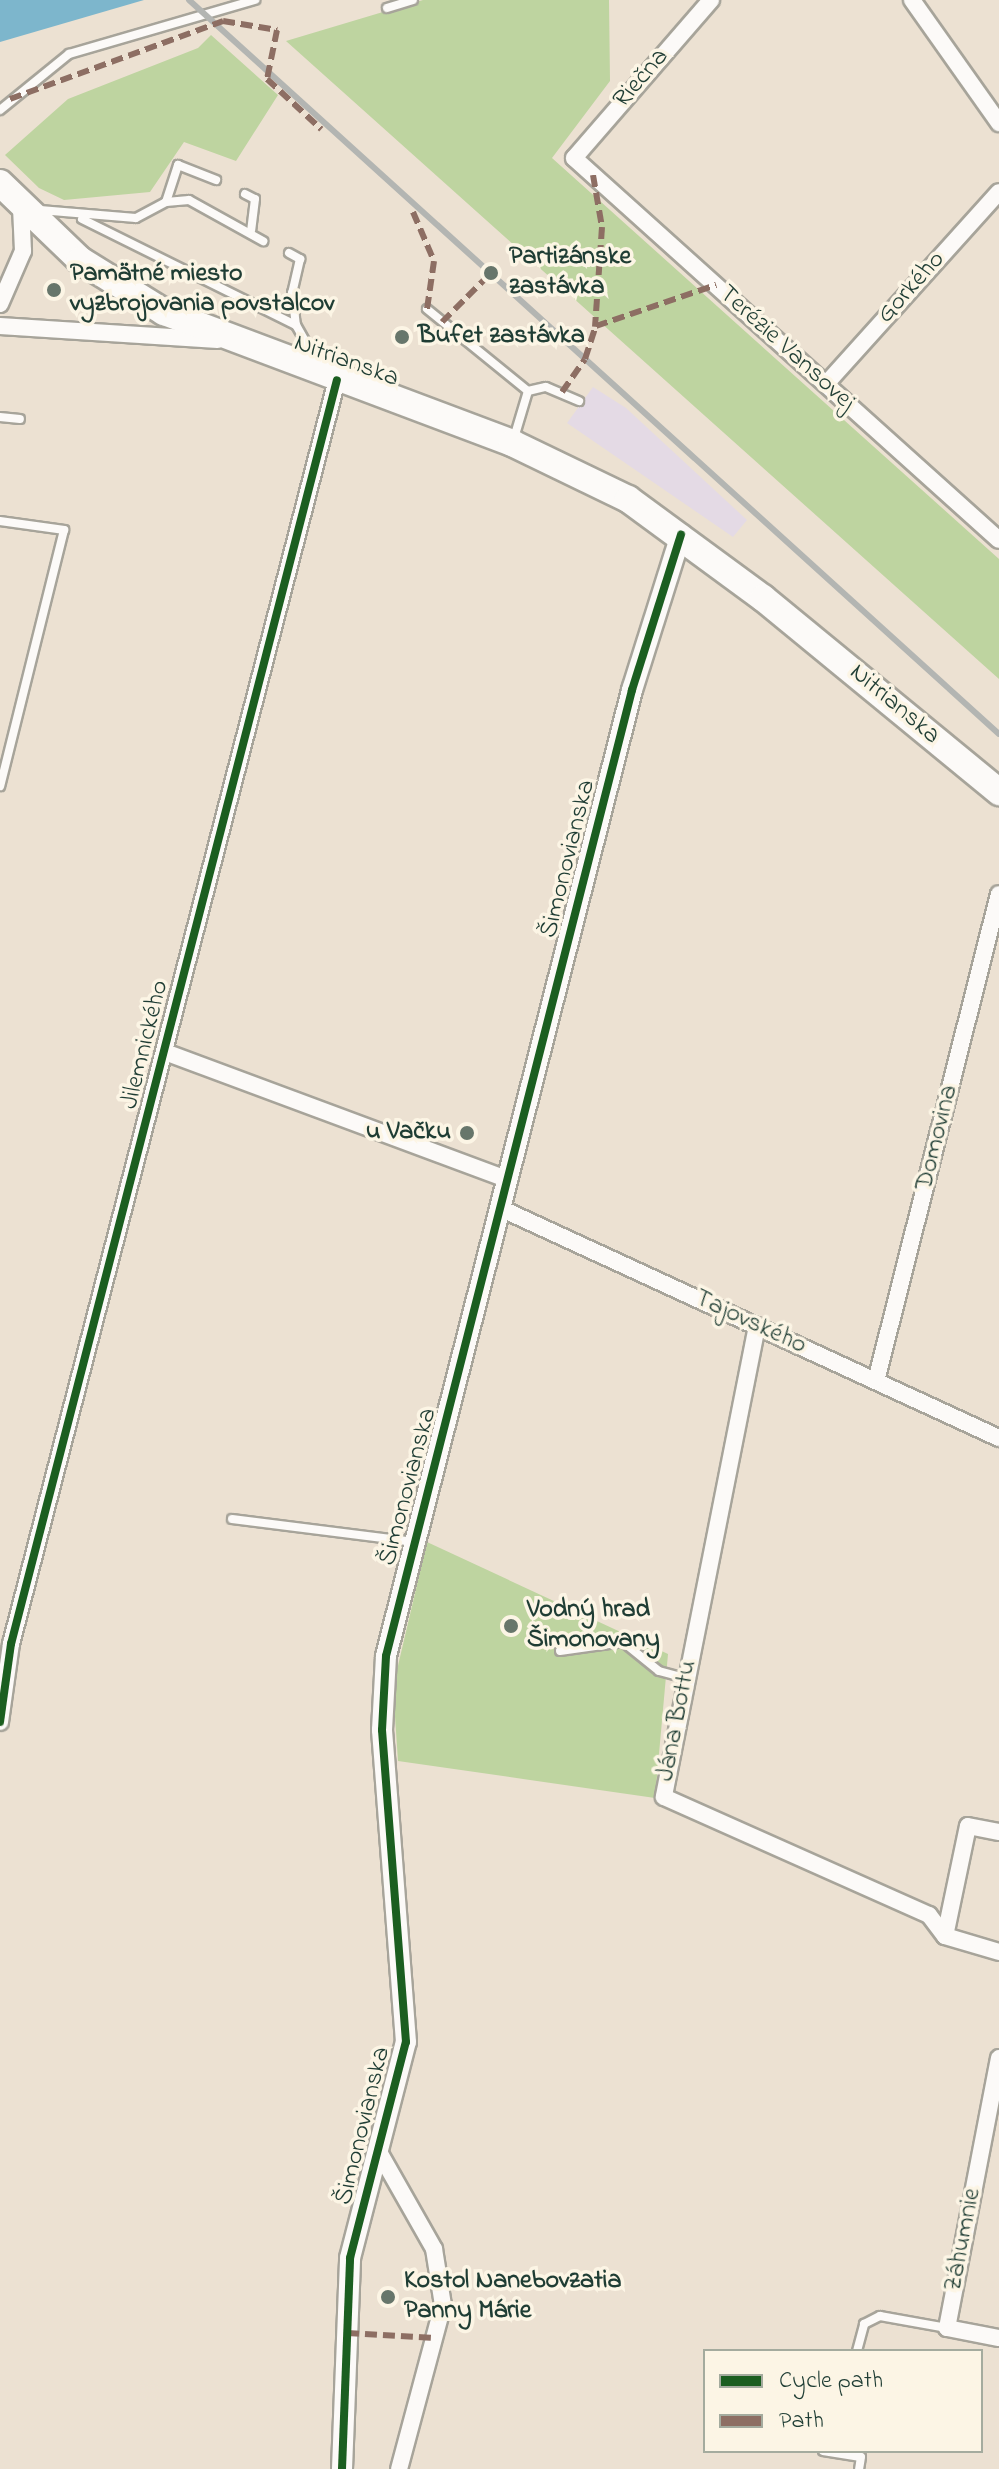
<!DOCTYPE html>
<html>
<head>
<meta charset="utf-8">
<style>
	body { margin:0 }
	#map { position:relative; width:999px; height:2469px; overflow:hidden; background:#ece1d2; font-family:"Indie Flower",sans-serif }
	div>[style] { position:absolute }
	.built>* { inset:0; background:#e4dae5 }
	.green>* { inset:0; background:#bed4a0 }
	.water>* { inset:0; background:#7db6cc }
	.roads { filter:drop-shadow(2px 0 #a7a49a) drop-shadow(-2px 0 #a7a49a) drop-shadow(0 2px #a7a49a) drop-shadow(0 -2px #a7a49a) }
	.service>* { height:8px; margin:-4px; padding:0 4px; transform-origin:4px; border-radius:4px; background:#fcfaf8 }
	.minor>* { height:16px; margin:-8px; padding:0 8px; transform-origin:8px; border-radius:8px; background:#fcfaf8 }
	.tertiary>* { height:20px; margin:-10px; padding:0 10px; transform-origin:10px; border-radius:10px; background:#fcfaf8 }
	.primary>* { height:26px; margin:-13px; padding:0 13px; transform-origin:13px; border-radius:13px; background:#fcfaf8 }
	.rail>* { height:6px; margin:-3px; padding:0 3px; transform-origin:3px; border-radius:3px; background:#b3b5b2 }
	.quiet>* { height:6px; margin-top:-3px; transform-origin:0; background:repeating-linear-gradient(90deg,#8d6e63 0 12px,transparent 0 18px) }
	.cycleway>* { height:8px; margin:-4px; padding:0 4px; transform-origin:4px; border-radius:4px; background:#1b5e20 }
	.dots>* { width:22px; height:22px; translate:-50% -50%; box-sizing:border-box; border:4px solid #fcf5e5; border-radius:50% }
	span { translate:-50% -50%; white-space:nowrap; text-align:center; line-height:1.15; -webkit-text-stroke:7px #fcf5e5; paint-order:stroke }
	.street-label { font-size:26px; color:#1f3d34 }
	.poi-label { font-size:26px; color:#1f3d34; font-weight:700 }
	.left { translate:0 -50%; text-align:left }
	.right { translate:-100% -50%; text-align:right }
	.legend { position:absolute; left:703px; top:2349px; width:280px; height:104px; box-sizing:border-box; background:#fcf5e5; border:2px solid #a4ab9e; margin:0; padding:10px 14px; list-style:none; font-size:24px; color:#1f3d34 }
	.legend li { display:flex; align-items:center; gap:16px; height:40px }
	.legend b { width:40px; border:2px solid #a4ab9e }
</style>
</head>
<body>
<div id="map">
	<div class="built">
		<i style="clip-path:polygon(593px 387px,626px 408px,747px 520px,733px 537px,567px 423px)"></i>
	</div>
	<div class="green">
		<i style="clip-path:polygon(423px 0,609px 0,610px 81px,552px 158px,999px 559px,999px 679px,286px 41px)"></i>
		<i style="clip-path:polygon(211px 35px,278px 95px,236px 161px,184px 142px,150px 192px,64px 200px,39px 188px,5px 155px,68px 99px,198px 48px)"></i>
		<i style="clip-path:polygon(427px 1542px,668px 1654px,655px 1798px,398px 1761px,393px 1687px)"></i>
	</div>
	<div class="water">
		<i style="clip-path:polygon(0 0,144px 0,0 42px)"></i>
	</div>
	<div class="roads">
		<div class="service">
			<i style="left:387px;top:8px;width:27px;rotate:-17deg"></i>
			<i style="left:0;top:110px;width:89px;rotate:-39.1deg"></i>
			<i style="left:69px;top:54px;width:194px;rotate:-16.2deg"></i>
			<i style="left:245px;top:194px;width:11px;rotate:27deg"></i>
			<i style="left:255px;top:199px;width:31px;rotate:97deg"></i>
			<i style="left:166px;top:202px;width:39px;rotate:-72deg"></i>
			<i style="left:178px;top:165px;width:41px;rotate:21.5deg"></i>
			<i style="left:40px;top:210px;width:96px;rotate:4.8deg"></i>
			<i style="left:136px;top:218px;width:34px;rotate:-28deg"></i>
			<i style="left:166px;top:202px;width:23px;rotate:-5deg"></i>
			<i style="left:189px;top:200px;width:85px;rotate:29deg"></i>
			<i style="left:82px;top:219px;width:239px;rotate:26.4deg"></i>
			<i style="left:289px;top:253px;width:13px;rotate:29deg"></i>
			<i style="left:300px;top:259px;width:35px;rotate:103deg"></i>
			<i style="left:292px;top:293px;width:32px;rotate:83deg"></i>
			<i style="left:296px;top:325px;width:43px;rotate:60.4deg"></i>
			<i style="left:427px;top:309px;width:130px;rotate:39.1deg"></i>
			<i style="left:0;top:417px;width:20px;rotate:6deg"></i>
			<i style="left:514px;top:438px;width:49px;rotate:-73.4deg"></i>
			<i style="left:528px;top:391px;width:18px;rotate:-13deg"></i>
			<i style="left:546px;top:387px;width:36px;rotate:23deg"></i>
			<i style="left:0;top:521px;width:65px;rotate:8deg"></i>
			<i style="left:64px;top:530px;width:264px;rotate:104deg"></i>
			<i style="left:232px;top:1519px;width:184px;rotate:7.2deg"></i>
			<i style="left:560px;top:1651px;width:64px;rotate:-8.1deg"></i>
			<i style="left:623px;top:1642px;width:46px;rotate:38.9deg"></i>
			<i style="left:659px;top:1671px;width:28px;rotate:15deg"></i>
			<i style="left:857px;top:2351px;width:28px;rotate:-75deg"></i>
			<i style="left:864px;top:2324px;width:18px;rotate:-27deg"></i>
			<i style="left:880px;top:2316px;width:68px;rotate:10.2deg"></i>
			<i style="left:823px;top:2451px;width:38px;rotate:9deg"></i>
			<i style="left:861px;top:2457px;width:12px;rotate:99deg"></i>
		</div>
		<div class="minor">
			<i style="left:711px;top:0;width:209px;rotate:130.9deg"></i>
			<i style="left:574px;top:158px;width:571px;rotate:41.95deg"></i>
			<i style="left:912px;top:0;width:151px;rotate:54.7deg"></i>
			<i style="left:0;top:304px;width:58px;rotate:-66.5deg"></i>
			<i style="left:23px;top:251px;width:44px;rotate:-92.6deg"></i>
			<i style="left:0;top:326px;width:218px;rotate:3.7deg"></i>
			<i style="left:826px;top:384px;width:258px;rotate:-48deg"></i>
			<i style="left:165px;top:1052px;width:367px;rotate:20.4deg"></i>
			<i style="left:502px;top:1209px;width:547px;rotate:24.74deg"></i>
			<i style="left:757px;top:1326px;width:480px;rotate:101.2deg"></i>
			<i style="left:664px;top:1797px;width:290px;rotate:24deg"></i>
			<i style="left:929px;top:1915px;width:26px;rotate:53deg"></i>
			<i style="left:945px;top:1936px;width:56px;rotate:16.5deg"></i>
			<i style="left:876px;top:1381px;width:502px;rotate:-75.83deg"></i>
			<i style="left:0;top:1722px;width:79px;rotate:-82deg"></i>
			<i style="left:11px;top:1644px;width:1305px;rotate:-75.54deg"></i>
			<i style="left:945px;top:1936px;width:112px;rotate:-78.2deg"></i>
			<i style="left:968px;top:1826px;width:32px;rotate:11deg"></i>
			<i style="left:999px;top:2058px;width:275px;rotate:100.9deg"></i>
			<i style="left:947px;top:2328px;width:53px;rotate:10.9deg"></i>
			<i style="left:379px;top:2152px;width:112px;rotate:60.4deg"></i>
			<i style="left:434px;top:2249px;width:57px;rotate:80.9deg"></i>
			<i style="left:443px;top:2305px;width:170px;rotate:105deg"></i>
		</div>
		<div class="tertiary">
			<i style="left:342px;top:2469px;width:211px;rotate:-87.8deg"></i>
			<i style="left:350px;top:2258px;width:223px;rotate:-75.5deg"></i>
			<i style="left:406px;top:2042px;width:313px;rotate:-94.4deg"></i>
			<i style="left:382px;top:1730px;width:74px;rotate:-86.9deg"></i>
			<i style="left:386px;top:1656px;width:997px;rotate:-75.71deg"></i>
			<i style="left:632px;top:690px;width:163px;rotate:-72.5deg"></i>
		</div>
		<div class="primary">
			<i style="left:0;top:183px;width:111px;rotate:43.9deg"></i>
			<i style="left:80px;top:260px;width:99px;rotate:31.8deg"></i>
			<i style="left:164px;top:312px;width:372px;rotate:20.6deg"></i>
			<i style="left:512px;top:443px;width:129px;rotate:25.8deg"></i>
			<i style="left:628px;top:499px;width:167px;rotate:36.3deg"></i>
			<i style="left:763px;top:598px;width:306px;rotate:39.4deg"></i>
		</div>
	</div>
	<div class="rail">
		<i style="left:189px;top:0;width:1093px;rotate:42.18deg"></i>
	</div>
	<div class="quiet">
		<i style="left:10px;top:99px;width:227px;rotate:-20.1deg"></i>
		<i style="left:223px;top:21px;width:55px;rotate:9.5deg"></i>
		<i style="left:277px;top:30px;width:50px;rotate:101.5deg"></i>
		<i style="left:267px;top:79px;width:74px;rotate:42.8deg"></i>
		<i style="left:593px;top:175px;width:53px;rotate:80.2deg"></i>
		<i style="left:602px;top:227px;width:100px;rotate:94deg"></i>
		<i style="left:413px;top:212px;width:53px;rotate:66.8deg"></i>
		<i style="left:434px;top:261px;width:49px;rotate:98.3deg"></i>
		<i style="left:442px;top:322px;width:62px;rotate:-45deg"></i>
		<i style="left:562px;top:392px;width:40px;rotate:-55.1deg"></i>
		<i style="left:585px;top:359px;width:35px;rotate:-72deg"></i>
		<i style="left:596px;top:326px;width:127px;rotate:-18.9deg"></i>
		<i style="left:347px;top:2333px;width:88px;rotate:3.3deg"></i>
	</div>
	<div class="cycleway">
		<i style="left:0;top:1722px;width:79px;rotate:-82deg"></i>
		<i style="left:11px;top:1644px;width:1305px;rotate:-75.54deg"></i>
		<i style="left:342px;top:2469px;width:211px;rotate:-87.8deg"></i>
		<i style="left:350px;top:2258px;width:223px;rotate:-75.5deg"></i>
		<i style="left:406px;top:2042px;width:313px;rotate:-94.4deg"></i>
		<i style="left:382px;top:1730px;width:74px;rotate:-86.9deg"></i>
		<i style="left:386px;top:1656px;width:997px;rotate:-75.71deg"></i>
		<i style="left:632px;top:690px;width:163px;rotate:-72.5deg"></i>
	</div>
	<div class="dots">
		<i style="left:491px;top:273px;background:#67766b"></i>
		<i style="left:54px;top:290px;background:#67766b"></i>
		<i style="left:402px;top:337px;background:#67766b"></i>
		<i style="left:467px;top:1133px;background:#67766b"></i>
		<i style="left:511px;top:1626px;background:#67766b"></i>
		<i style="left:388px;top:2297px;background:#67766b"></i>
	</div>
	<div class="street-label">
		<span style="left:642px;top:79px;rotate:-49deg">Riečna</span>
		<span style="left:912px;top:288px;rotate:-48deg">Gorkého</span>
		<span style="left:786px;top:349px;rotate:42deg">Terézie Vansovej</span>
		<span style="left:346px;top:362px;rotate:20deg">Nitrianska</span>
		<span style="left:894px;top:705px;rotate:40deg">Nitrianska</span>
		<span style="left:569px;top:859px;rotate:-76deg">Šimonovianska</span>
		<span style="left:146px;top:1045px;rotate:-76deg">Jilemnického</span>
		<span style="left:938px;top:1138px;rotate:-76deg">Domovina</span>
		<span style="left:750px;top:1323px;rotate:25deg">Tajovského</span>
		<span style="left:409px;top:1487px;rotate:-75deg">Šimonovianska</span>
		<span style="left:678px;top:1721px;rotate:-79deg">Jána Bottu</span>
		<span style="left:364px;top:2126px;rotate:-76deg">Šimonovianska</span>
		<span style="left:964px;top:2240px;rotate:-79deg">Záhumnie</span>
	</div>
	<div class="poi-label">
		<span class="left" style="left:509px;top:273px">Partizánske<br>zastávka</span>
		<span class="left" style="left:70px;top:290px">Pamätné miesto<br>vyzbrojovania povstalcov</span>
		<span class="left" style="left:418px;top:337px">Bufet zastávka</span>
		<span class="right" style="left:451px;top:1133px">u Vačku</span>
		<span class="left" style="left:527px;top:1626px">Vodný hrad<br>Šimonovany</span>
		<span class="left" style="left:404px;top:2297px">Kostol Nanebovzatia<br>Panny Márie</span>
	</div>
	<ul class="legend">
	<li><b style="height:10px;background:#1b5e20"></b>Cycle path</li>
	<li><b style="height:10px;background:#8d6e63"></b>Path</li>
	</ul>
</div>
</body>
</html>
